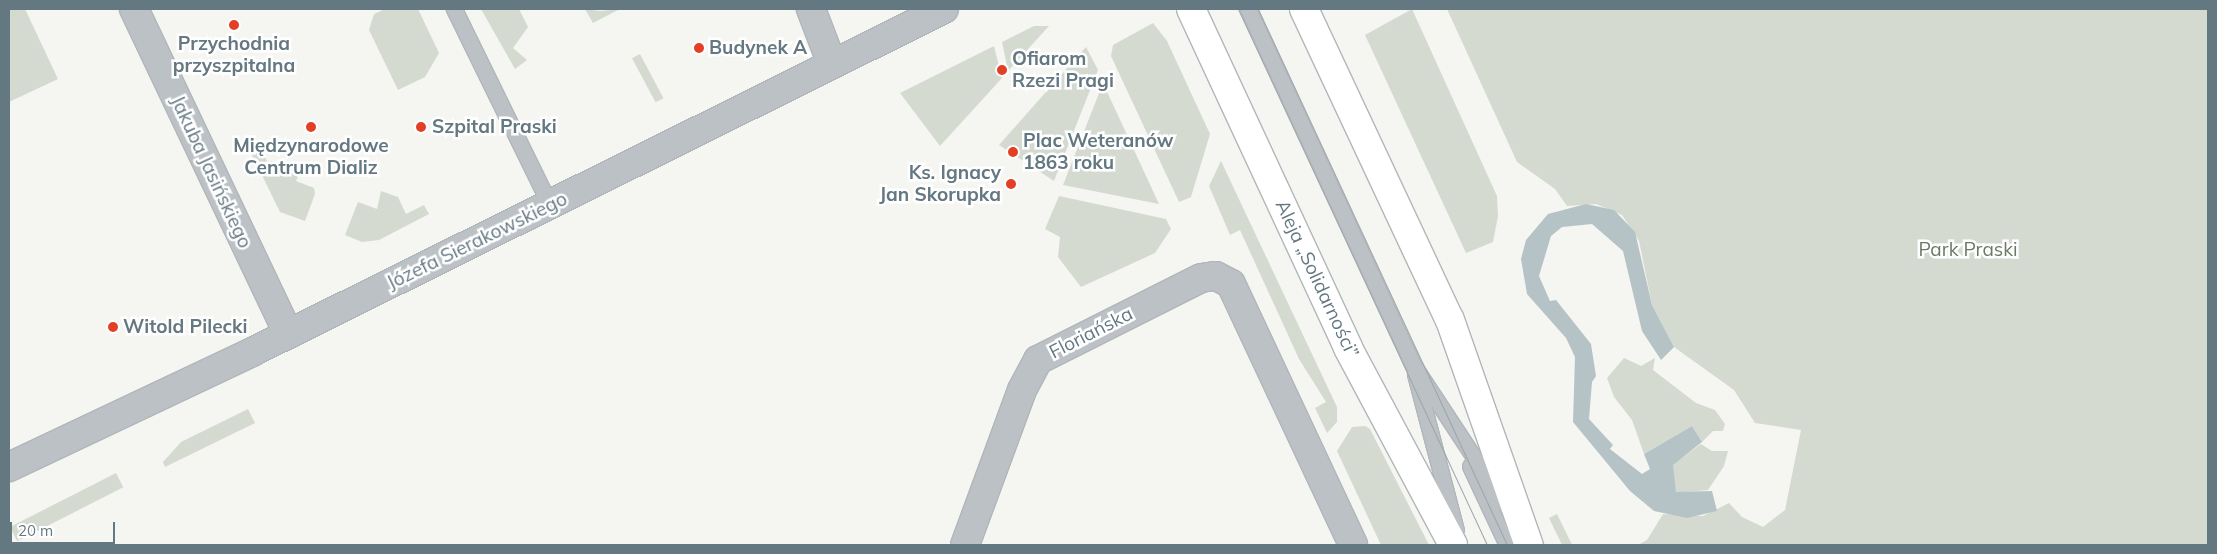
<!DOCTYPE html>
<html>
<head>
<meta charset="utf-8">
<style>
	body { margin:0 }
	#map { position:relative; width:2217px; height:554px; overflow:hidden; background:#f5f5f1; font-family:Mulish,sans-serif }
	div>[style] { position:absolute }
	.green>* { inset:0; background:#d5dad1; transform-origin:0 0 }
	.water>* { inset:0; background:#b5c3c6 }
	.roads { filter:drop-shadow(1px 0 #b0b7ba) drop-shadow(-1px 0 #b0b7ba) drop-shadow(0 1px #b0b7ba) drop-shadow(0 -1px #b0b7ba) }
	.service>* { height:15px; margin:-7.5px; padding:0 7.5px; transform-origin:7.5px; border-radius:7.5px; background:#bbc1c4 }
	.minor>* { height:28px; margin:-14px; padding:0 14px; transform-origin:14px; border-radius:14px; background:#bbc1c4 }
	.tertiary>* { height:28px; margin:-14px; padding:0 14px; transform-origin:14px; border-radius:14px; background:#bbc1c4 }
	.secondary>* { height:28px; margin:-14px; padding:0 14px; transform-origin:14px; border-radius:14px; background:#fff }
	.tram>* { height:1px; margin:-0.5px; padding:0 0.5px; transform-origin:0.5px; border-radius:0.5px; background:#9da5a9 }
	.dots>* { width:14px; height:14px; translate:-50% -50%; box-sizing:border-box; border:2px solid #fff; border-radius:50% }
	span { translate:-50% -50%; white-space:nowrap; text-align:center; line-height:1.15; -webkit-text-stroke:5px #fff; paint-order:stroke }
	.poi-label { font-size:19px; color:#647882; font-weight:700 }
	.left { translate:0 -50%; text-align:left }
	.right { translate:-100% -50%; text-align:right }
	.street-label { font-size:19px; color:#647882 }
	.park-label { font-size:19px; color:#6a7a63 }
	.frame { position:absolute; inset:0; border:10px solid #647882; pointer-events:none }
	.scale { position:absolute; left:10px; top:522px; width:105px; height:22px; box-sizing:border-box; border:2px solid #647882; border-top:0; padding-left:6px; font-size:15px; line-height:18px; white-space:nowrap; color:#647882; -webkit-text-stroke:4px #fff; paint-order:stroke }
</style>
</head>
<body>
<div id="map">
	<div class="green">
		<i style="clip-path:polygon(9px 9px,25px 9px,58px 79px,9px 102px)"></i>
		<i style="clip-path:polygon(385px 9px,418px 9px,439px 53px,425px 77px,398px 90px,369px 30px,374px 14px)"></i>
		<i style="clip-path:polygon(481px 9px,519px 9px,528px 27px,513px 48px,527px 60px,515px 69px)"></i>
		<i style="clip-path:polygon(585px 9px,600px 11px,620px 9px,593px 23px)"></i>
		<i style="clip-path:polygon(1412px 9px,1497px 196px,1498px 216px,1493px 242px,1466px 253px,1365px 35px)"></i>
		<i style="clip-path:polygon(1447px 9px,2208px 9px,2208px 545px,1638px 545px,1647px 540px,1663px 514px,1703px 516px,1729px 503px,1742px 517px,1763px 527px,1785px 510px,1801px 430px,1755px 423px,1734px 390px,1674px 347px,1652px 305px,1639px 241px,1622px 215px,1596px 204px,1567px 206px,1555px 189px,1517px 162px)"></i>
		<i style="clip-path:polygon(1153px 23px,1167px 41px,1210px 134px,1191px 197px,1179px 202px,1111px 56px,1113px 45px)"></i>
		<i style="clip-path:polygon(1034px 26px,1049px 26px,1008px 71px,1002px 42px)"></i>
		<i style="clip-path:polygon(994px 46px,1002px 78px,940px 146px,900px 93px)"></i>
		<i style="clip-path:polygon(1086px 47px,1098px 70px,1054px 181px,999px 145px)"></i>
		<i style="left:640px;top:54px;width:50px;height:9px;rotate:62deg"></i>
		<i style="clip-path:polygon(1103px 83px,1159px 204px,1063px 185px)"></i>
		<i style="clip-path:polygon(261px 148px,267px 161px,303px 165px,296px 181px,314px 188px,315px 194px,305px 221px,280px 212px,251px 153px)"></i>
		<i style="clip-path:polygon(1221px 161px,1337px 407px,1337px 422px,1327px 433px,1315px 408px,1326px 402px,1299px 359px,1240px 230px,1230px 235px,1209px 186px)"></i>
		<i style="clip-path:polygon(381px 191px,398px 197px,406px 214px,424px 205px,429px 214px,379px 240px,362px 242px,345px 235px,358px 202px,377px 209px)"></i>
		<i style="clip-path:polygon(1059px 196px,1166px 219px,1171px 229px,1155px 253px,1081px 287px,1058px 257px,1060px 237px,1045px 229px)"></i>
		<i style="clip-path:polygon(1624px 358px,1641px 366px,1655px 358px,1653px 370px,1696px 403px,1715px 410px,1725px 424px,1723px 431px,1713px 431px,1702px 442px,1692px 426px,1644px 454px,1632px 420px,1614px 397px,1607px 378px)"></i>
		<i style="clip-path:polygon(248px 409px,255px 423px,165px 467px,163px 462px,181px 442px)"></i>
		<i style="clip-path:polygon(1365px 426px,1370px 429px,1429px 545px,1381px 545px,1337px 451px,1352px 427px)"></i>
		<i style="clip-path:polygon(1701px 444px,1712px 451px,1728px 451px,1724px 466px,1708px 490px,1676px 493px,1672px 465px)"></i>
		<i style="left:116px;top:473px;width:16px;height:119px;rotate:63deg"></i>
		<i style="left:1557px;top:514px;width:34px;height:9px;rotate:64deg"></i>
	</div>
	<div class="water">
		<i style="clip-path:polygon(1586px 204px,1614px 210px,1635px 232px,1652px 305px,1674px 347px,1661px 360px,1642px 331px,1623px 251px,1592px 224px,1562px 227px,1551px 236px,1539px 276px,1550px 301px,1556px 300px,1591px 344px,1596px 376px,1592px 382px,1589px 419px,1613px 445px,1610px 449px,1642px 474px,1650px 469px,1644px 454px,1692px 426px,1702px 442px,1673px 465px,1676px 492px,1712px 491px,1717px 511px,1687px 518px,1654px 511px,1630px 491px,1573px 422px,1575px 357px,1566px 338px,1527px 294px,1521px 259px,1526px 240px,1548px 214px)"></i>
	</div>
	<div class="roads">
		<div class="service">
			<i style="left:454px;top:9px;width:218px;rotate:63.9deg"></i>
			<i style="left:1248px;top:9px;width:390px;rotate:65.1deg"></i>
			<i style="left:1412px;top:363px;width:171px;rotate:56.7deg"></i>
			<i style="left:1415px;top:374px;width:161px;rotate:75.3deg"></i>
			<i style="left:1470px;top:466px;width:87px;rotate:64.9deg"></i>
		</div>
		<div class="minor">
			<i style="left:134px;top:9px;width:360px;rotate:64.6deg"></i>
			<i style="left:811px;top:9px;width:59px;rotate:69.1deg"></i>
			<i style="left:965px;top:545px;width:165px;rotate:-69.8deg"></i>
			<i style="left:1022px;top:390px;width:34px;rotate:-62deg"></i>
			<i style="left:1038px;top:360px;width:182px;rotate:-26.7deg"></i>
			<i style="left:1201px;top:278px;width:15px;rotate:-8deg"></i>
			<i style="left:1216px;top:276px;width:17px;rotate:28deg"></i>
			<i style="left:1231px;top:284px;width:288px;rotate:64.9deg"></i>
		</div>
		<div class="tertiary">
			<i style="left:9px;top:467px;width:269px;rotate:-25.3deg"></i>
			<i style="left:252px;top:352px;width:772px;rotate:-26.37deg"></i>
		</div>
		<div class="secondary">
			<i style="left:1191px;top:9px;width:374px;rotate:65.1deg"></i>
			<i style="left:1348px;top:348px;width:223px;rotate:61.9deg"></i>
			<i style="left:1304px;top:9px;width:344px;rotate:64.9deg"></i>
			<i style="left:1450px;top:320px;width:238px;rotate:70.7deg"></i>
		</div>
	</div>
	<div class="tram">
		<i style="left:1238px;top:9px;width:591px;rotate:65.08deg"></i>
		<i style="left:1258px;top:9px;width:591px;rotate:65.08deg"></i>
	</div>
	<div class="dots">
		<i style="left:234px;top:25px;background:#e23f25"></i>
		<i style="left:699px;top:48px;background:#e23f25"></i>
		<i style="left:1002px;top:70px;background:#e23f25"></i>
		<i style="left:311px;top:127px;background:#e23f25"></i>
		<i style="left:421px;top:127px;background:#e23f25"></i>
		<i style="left:1013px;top:152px;background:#e23f25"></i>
		<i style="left:1011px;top:184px;background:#e23f25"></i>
		<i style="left:113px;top:327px;background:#e23f25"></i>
	</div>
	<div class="poi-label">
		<span style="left:234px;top:55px">Przychodnia<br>przyszpitalna</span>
		<span class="left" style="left:709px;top:48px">Budynek A</span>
		<span class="left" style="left:1012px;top:70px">Ofiarom<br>Rzezi Pragi</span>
		<span class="left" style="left:432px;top:127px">Szpital Praski</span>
		<span class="left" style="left:1023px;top:152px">Plac Weteranów<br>1863 roku</span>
		<span style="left:311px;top:157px">Międzynarodowe<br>Centrum Dializ</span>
		<span class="right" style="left:1001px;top:184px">Ks. Ignacy<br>Jan Skorupka</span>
		<span class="left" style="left:123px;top:327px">Witold Pilecki</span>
	</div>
	<div class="street-label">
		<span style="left:211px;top:172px;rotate:65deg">Jakuba Jasińskiego</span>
		<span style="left:477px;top:241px;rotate:-26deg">Józefa Sierakowskiego</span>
		<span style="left:1317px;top:279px;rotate:65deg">Aleja „Solidarności”</span>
		<span style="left:1091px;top:333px;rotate:-27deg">Floriańska</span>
	</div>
	<div class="park-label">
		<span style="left:1968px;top:250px">Park Praski</span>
	</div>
	<div class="frame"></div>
	<div class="scale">20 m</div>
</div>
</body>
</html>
